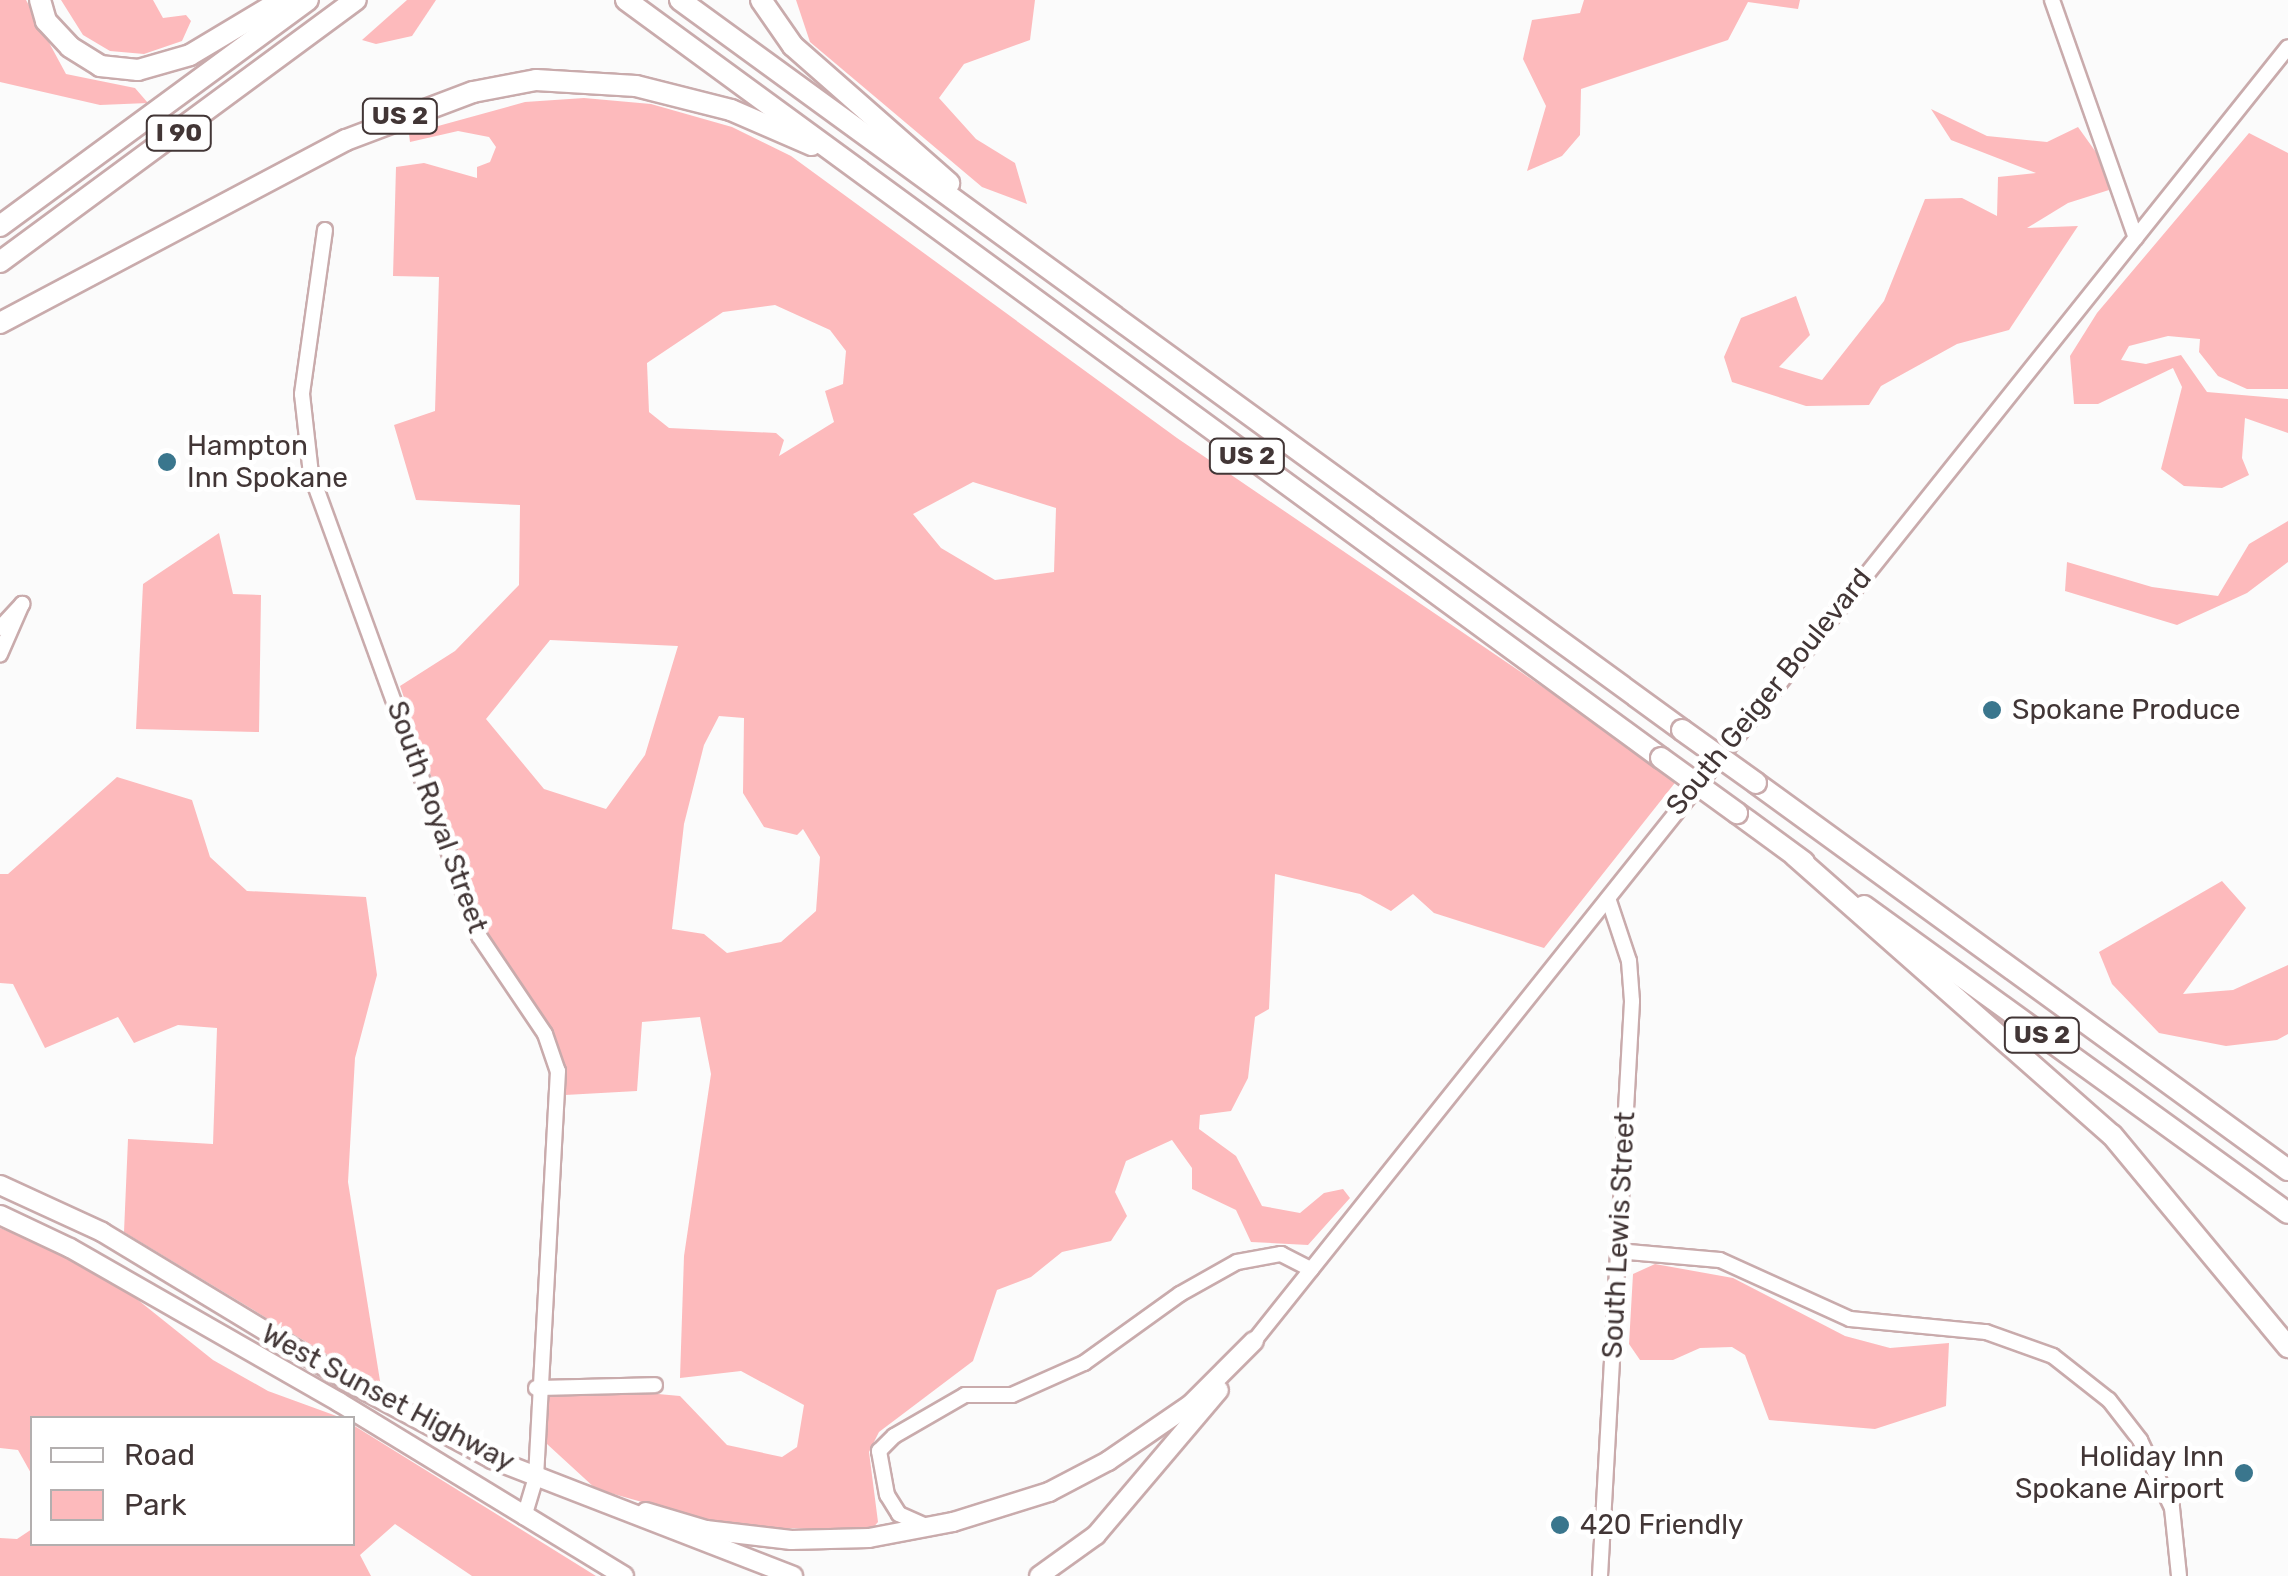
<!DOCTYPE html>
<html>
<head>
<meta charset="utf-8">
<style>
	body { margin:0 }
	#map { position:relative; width:2288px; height:1576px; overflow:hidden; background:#fbfbfb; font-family:Rubik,sans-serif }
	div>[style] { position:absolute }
	.green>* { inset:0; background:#fdbabc }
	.roads { filter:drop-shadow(2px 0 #c9abac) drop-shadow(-2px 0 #c9abac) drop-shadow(0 2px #c9abac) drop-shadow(0 -2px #c9abac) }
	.minor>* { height:14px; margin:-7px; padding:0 7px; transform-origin:7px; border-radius:7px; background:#fff }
	.major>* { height:18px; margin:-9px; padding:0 9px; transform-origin:9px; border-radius:9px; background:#fff }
	.highway>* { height:20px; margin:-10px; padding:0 10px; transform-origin:10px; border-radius:10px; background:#fff }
	.bridges { filter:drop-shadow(2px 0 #c9abac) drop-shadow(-2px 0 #c9abac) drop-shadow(0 2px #c9abac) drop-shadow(0 -2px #c9abac) }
	.highway-bridge>* { height:20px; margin:-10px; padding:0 10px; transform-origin:10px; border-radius:10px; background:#fff }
	.dots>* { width:28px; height:28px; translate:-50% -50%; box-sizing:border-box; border:5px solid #fff; border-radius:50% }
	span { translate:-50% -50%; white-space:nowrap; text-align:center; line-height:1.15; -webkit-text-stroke:10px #fff; paint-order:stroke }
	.shield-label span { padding:2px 8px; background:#fff; border:2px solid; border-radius:8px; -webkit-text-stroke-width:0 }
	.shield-label { font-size:25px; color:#423636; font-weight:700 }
	.poi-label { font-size:28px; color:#423636 }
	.left { translate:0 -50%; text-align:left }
	.right { translate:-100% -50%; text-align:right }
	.street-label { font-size:28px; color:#423636 }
	.legend { position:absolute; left:30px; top:1416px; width:325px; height:130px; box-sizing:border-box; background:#fff; border:2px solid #b3afaf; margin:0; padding:12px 18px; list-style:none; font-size:30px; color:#423636 }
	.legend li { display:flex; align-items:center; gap:20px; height:50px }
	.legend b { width:50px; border:2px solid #b3afaf }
</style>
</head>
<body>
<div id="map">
	<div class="green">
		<i style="clip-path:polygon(0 0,26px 0,66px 74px,135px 88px,148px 103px,100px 105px,0 82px)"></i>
		<i style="clip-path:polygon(61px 0,153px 0,163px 18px,186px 15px,191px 21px,182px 41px,144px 54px,110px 51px,83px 35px)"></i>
		<i style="clip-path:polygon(407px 0,436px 0,412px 36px,376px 44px,362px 40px)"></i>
		<i style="clip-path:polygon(796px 0,1035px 0,1030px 40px,964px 64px,939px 98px,976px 139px,1015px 163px,1027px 204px,982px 187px,810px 42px)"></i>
		<i style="clip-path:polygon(1584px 0,1800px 0,1798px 9px,1748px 2px,1728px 40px,1581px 89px,1580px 135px,1562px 156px,1527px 171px,1546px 106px,1523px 59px,1532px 20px,1580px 13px)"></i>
		<i style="clip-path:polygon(evenodd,584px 98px,651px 104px,732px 127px,791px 156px,1177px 438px,1678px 779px,1544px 948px,1434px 913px,1413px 894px,1391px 911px,1360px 894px,1275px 874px,1269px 1009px,1255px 1017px,1248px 1078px,1231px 1111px,1200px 1115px,1199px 1129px,1236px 1156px,1262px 1206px,1300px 1213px,1324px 1193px,1343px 1189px,1350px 1198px,1308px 1245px,1251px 1242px,1236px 1210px,1192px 1189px,1192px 1168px,1172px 1140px,1126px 1161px,1115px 1192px,1127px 1216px,1111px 1241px,1062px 1252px,1031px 1277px,997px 1290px,973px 1361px,879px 1432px,869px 1452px,878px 1522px,871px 1530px,730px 1527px,596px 1489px,547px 1444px,547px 1394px,592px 1388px,680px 1396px,727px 1445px,782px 1457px,797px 1447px,804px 1405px,741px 1371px,680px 1378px,684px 1256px,711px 1074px,700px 1017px,642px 1022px,637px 1091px,565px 1095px,561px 1056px,544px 1019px,488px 941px,400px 686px,455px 651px,519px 585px,520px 505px,416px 500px,394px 425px,435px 411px,439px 277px,393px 276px,396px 167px,424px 163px,477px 178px,477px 167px,490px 162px,496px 147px,489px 137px,458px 131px,410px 142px,409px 134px,525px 102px,584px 98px,775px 305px,830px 330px,846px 351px,843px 384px,825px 391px,834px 422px,779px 456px,784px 440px,776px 433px,669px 428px,649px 412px,647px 363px,723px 312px,775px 305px,584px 98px,973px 482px,1056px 508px,1054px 572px,995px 580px,941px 548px,913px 514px,973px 482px,584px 98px,550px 640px,678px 646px,645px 755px,606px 809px,544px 789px,486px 719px,550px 640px,584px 98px,719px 716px,744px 718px,743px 793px,764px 827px,797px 835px,803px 829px,820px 857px,816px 911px,781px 942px,727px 953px,704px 934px,672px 929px,684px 824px,704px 745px,719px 716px)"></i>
		<i style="clip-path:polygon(1931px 109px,1987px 136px,2047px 142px,2078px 127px,2103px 162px,2109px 190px,2068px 203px,2027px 228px,2078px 226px,2009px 330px,1957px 344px,1881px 386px,1869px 405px,1806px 406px,1732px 382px,1724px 357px,1741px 318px,1796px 296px,1810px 335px,1779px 367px,1822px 380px,1884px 301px,1925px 199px,1962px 198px,1997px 216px,1998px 177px,2036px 173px,1951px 140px)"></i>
		<i style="clip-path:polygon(2249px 133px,2288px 153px,2288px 389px,2247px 389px,2218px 376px,2199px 352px,2200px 339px,2168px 336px,2129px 346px,2121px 360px,2146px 364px,2181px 355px,2207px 392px,2288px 399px,2288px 433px,2245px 418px,2242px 458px,2249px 475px,2222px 488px,2184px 486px,2161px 469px,2182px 387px,2173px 368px,2098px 404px,2074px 404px,2070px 356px,2097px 313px)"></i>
		<i style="clip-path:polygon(2288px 521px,2288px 562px,2247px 593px,2177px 625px,2065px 591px,2067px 562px,2152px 587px,2218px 596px,2249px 544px)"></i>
		<i style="clip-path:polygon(219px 533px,233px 594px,261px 595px,259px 732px,136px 729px,143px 584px)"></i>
		<i style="clip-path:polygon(117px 777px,192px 800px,210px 857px,247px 891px,366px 897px,377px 975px,355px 1058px,348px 1182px,381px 1387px,124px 1232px,128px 1139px,213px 1144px,217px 1028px,178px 1025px,134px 1043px,118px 1017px,45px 1048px,13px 984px,0 983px,0 874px,8px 874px)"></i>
		<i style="clip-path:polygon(2222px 881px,2246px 908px,2183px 994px,2233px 990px,2288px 965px,2288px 1034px,2277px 1040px,2226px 1046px,2159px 1033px,2112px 984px,2099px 952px)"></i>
		<i style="clip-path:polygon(0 1228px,44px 1245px,133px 1296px,213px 1360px,268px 1391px,342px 1418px,32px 1418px,32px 1475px,18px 1450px,0 1448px)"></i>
		<i style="clip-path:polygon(1655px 1264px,1733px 1278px,1845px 1336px,1890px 1348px,1949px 1343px,1946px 1406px,1875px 1429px,1769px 1420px,1745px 1355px,1732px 1347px,1700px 1348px,1673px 1360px,1640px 1360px,1629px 1344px,1633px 1274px)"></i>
		<i style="clip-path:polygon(353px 1425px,596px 1576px,472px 1576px,395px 1524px,360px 1555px,371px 1576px,0 1576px,0 1538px,17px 1539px,32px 1529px,32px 1544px,352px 1544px)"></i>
	</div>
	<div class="roads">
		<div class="minor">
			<i style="left:2052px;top:0;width:252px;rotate:70.6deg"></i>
			<i style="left:325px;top:230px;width:166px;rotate:98deg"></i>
			<i style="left:302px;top:394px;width:81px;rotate:83.6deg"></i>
			<i style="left:311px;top:474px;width:492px;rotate:70deg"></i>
			<i style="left:479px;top:936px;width:118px;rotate:56deg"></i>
			<i style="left:545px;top:1034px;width:39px;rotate:71deg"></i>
			<i style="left:558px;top:1071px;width:407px;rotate:93.1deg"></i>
			<i style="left:536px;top:1477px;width:42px;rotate:106.7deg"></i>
			<i style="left:0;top:628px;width:33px;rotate:-47deg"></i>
			<i style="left:22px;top:604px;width:55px;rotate:113.7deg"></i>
			<i style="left:1617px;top:1251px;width:103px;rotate:5deg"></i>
			<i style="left:1720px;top:1260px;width:143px;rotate:24.4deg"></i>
			<i style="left:1850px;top:1319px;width:137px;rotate:5.5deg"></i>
			<i style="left:1986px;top:1332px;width:71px;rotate:19.7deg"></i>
			<i style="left:2053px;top:1356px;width:71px;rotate:38.2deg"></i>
			<i style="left:2109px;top:1400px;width:51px;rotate:52.2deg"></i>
			<i style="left:2140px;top:1440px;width:75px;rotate:64.8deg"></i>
			<i style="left:2172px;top:1508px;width:68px;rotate:84.1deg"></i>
			<i style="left:1254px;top:1341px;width:1656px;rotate:-51.37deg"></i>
			<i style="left:536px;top:1388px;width:119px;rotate:-1.4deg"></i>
			<i style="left:928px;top:1527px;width:32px;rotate:-156deg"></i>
			<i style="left:899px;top:1514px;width:22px;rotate:-122deg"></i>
			<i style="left:887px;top:1495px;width:45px;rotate:-100.3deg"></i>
			<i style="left:879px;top:1451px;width:21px;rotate:-45deg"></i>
			<i style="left:894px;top:1436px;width:82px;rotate:-30deg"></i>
			<i style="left:965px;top:1395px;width:47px"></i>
			<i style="left:1012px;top:1395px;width:79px;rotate:-24deg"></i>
			<i style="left:1084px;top:1363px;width:118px;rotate:-35.7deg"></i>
			<i style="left:1180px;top:1294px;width:65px;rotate:-29.3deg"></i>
			<i style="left:1237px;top:1262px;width:45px;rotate:-10.3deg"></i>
			<i style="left:1281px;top:1254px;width:34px;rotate:27deg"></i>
			<i style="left:1600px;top:1576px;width:576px;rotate:-86.81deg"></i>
			<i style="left:1632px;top:1001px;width:40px;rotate:-94.3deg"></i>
			<i style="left:1629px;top:961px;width:66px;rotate:-108.4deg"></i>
		</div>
		<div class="major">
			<i style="left:0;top:1185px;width:112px;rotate:24.7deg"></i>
			<i style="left:102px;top:1232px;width:291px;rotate:31.2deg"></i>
			<i style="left:351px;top:1383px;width:160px;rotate:28.3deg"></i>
			<i style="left:492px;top:1459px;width:323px;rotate:21.2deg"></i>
			<i style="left:0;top:1215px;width:77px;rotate:25.2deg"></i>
			<i style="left:70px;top:1248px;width:310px;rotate:29.8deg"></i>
			<i style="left:339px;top:1402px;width:334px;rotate:31.4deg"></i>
			<i style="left:646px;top:1512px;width:63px;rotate:16.7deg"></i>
			<i style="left:706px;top:1530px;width:86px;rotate:6.7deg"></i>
			<i style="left:791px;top:1540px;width:78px;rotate:-1.5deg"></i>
			<i style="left:869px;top:1538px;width:86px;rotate:-10.8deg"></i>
			<i style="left:953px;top:1522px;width:101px;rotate:-17.4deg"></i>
			<i style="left:1049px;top:1492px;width:67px;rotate:-27.7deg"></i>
			<i style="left:1108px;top:1461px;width:101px;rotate:-34.5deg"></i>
			<i style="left:1191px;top:1404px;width:89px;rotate:-45deg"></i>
			<i style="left:1039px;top:1576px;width:70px;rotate:-35.7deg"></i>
			<i style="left:1096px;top:1535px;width:190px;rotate:-49.7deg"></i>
		</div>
		<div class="highway">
			<i style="left:40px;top:0;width:22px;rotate:74deg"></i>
			<i style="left:46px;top:21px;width:35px;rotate:47deg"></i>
			<i style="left:70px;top:47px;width:36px;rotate:32deg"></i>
			<i style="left:100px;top:66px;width:38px;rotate:6deg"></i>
			<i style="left:138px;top:70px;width:54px;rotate:-16.1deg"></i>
			<i style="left:190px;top:55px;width:107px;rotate:-30.9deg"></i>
			<i style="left:626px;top:0;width:1283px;rotate:36.22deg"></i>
			<i style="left:680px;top:0;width:1240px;rotate:36.07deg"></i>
			<i style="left:761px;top:0;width:56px;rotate:55.2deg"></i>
			<i style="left:793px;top:46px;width:208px;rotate:41.3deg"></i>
			<i style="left:0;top:226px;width:382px;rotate:-36.3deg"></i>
			<i style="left:0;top:262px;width:442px;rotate:-36.4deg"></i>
			<i style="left:0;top:323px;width:391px;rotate:-27.9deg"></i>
			<i style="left:346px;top:140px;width:136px;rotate:-20.7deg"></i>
			<i style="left:473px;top:92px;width:64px;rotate:-10.8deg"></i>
			<i style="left:536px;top:80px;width:100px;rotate:3.4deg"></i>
			<i style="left:636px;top:86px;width:98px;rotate:14.2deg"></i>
			<i style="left:731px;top:110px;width:88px;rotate:23.4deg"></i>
			<i style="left:1756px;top:783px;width:658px;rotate:36.03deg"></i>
			<i style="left:1737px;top:813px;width:83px;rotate:36.2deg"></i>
			<i style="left:1795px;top:856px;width:422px;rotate:41.4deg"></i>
			<i style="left:2112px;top:1135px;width:276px;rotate:50.3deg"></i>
			<i style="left:1864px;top:906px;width:523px;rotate:35.91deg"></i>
		</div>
	</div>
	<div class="bridges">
		<div class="highway-bridge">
			<i style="left:1682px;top:730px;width:91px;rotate:35.6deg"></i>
			<i style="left:1661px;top:758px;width:94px;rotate:35.9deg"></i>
		</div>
	</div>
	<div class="dots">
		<i style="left:167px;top:462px;background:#3a768d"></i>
		<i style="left:1992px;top:710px;background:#3a768d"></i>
		<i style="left:2244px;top:1473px;background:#3a768d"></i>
		<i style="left:1560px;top:1525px;background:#3a768d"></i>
	</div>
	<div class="shield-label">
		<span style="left:400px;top:116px">US 2</span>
		<span style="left:179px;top:133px">I 90</span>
		<span style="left:1247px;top:456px">US 2</span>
		<span style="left:2042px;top:1035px">US 2</span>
	</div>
	<div class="poi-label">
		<span class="left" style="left:187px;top:462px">Hampton<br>Inn Spokane</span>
		<span class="left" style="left:2012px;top:710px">Spokane Produce</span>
		<span class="right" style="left:2224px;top:1473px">Holiday Inn<br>Spokane Airport</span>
		<span class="left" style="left:1580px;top:1525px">420 Friendly</span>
	</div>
	<div class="street-label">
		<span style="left:1769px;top:692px;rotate:-51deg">South Geiger Boulevard</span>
		<span style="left:437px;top:817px;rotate:70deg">South Royal Street</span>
		<span style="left:1619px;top:1235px;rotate:-87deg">South Lewis Street</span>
		<span style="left:388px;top:1398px;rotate:28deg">West Sunset Highway</span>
	</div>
	<ul class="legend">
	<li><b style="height:12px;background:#fff"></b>Road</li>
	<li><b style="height:28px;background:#fdbabc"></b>Park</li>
	</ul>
</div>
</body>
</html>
